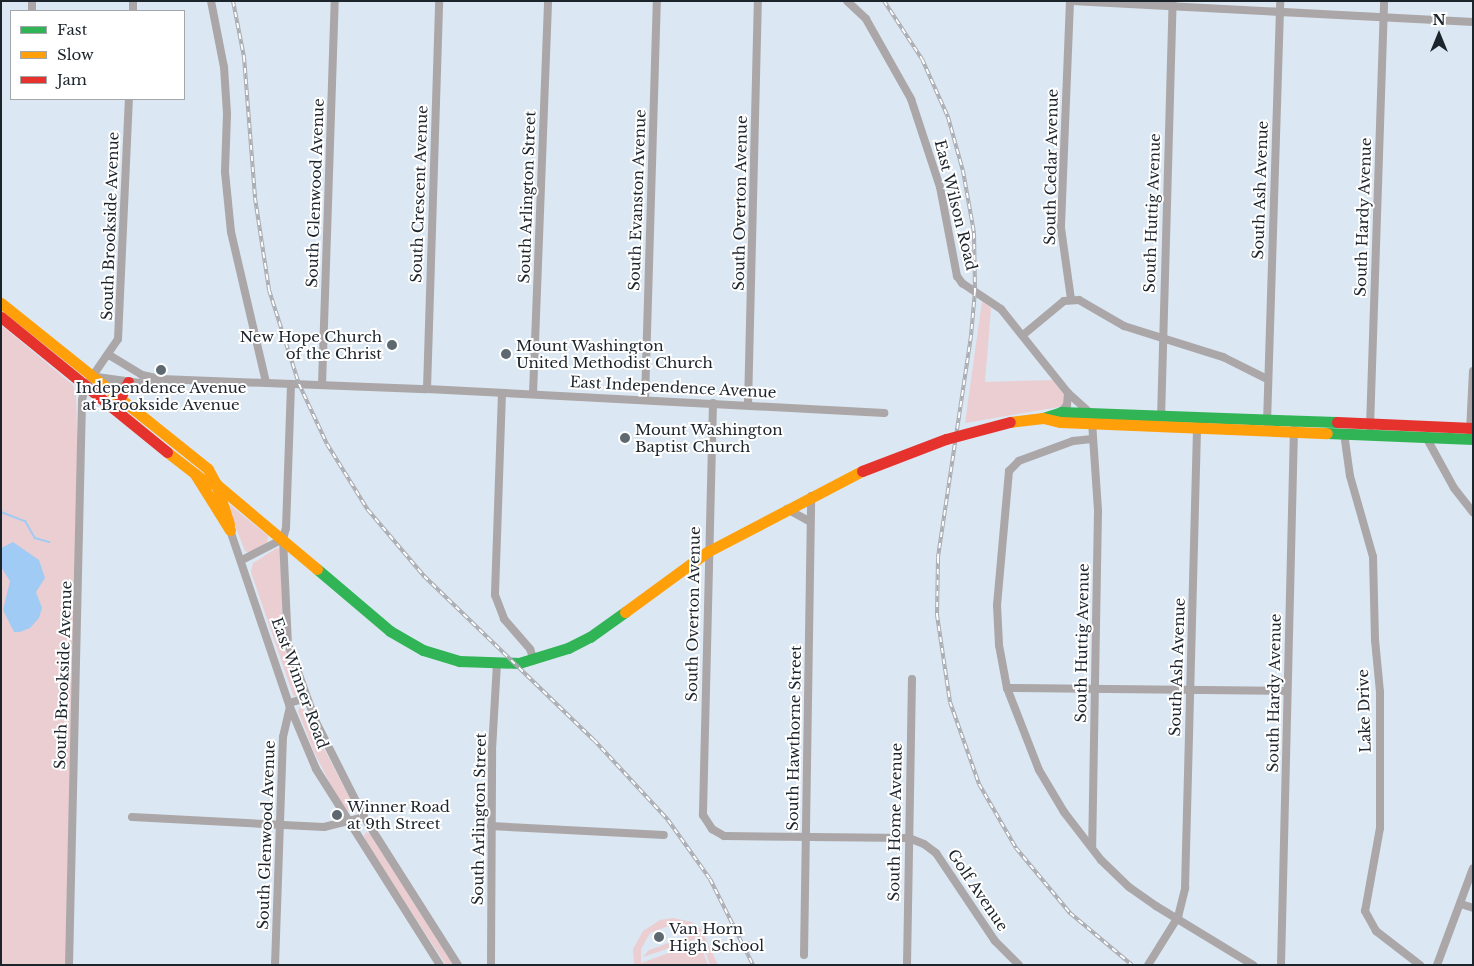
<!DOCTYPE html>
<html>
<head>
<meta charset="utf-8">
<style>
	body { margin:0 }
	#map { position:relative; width:1474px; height:966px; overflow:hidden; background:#dbe7f2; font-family:"Libre Baskerville",serif }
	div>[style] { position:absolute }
	.green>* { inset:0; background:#eaced1 }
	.water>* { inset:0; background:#a0cbf4 }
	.stream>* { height:2px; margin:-1px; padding:0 1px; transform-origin:1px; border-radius:1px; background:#a0cbf4 }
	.street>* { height:8px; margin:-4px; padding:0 4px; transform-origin:4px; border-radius:4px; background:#aba6a7 }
	.fast>* { height:11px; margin:-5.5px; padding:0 5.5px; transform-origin:5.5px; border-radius:5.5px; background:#30b455 }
	.slow>* { height:11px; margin:-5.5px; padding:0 5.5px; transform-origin:5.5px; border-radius:5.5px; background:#ff9f0a }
	.jam>* { height:11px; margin:-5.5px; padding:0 5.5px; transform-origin:5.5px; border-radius:5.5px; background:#e5322d }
	.rail>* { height:4px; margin-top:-2px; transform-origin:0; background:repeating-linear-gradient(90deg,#fff 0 5.5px,#aaacb1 0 11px); box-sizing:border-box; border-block:1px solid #aaacb1 }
	.jam-bridge>* { height:11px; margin:-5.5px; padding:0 5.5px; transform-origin:5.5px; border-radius:5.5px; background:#e5322d }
	.dots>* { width:14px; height:14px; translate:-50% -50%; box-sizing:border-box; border:2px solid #fff; border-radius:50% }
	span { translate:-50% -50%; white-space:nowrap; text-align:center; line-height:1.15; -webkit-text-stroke:4px #fff; paint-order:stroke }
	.street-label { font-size:15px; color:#1b232b }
	.poi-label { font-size:15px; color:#1b232b }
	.right { translate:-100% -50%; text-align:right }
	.left { translate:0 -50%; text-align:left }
	.frame { position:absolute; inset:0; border:2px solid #1b232b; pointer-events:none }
	.legend { position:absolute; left:10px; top:10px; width:175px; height:90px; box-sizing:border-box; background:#fff; border:1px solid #a4a7aa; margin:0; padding:6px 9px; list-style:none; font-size:15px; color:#1b232b }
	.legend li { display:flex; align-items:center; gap:10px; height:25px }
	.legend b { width:25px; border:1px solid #a4a7aa }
	.north { position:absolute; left:1414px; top:10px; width:50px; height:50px; -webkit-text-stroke:4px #fff; paint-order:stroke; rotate:0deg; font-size:14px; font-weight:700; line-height:20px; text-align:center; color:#1b232b }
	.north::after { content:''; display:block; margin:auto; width:18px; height:22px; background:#1b232b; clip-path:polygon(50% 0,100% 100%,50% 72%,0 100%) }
</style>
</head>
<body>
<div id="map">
	<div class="green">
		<i style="clip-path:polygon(982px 301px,991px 308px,985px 382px,1055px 380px,1067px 397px,1065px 403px,1059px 407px,965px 423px)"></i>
		<i style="clip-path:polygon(1px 325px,73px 385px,76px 395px,78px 476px,65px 965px,1px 965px)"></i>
		<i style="clip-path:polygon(230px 505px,268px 536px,267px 543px,249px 553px,245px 551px,228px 508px)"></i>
		<i style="clip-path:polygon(277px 548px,280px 549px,283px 632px,299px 693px,296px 697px,293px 695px,251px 572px,253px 563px)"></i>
		<i style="clip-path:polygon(301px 705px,352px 802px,352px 810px,346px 811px,341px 804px,314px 752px,298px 711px)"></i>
		<i style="clip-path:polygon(366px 832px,371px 835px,454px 965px,446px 965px,369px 848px,364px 836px)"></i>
		<i style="clip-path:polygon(673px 918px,692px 922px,701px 929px,718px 965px,710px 965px,702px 942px,695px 933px,671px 925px,650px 933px,641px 949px,641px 965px,634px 965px,633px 949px,643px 931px,660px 920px)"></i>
		<i style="clip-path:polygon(694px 934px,696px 939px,643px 957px,649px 950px)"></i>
		<i style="clip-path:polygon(699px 942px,708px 965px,642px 965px,641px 963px)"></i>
	</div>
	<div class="water">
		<i style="clip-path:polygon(13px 542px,39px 560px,45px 578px,36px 592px,42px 608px,39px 618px,30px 628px,20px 632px,14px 632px,3px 610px,10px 581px,1px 567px,1px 548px)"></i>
	</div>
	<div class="stream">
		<i style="left:1px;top:512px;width:26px;rotate:21deg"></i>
		<i style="left:25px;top:521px;width:20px;rotate:60deg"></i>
		<i style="left:35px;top:538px;width:15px;rotate:16deg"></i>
	</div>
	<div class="street">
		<i style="left:32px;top:1px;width:10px;rotate:90deg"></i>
		<i style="left:211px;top:1px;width:67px;rotate:78.9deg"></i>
		<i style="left:224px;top:67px;width:47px;rotate:86.3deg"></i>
		<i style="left:227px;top:114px;width:58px;rotate:92deg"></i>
		<i style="left:225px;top:172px;width:60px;rotate:84.3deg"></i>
		<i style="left:231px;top:232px;width:155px;rotate:76.9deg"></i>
		<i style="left:847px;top:1px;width:26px;rotate:43deg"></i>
		<i style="left:866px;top:19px;width:92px;rotate:60.6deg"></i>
		<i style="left:911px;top:99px;width:93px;rotate:71.8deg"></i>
		<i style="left:940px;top:187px;width:91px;rotate:79.2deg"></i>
		<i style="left:957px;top:276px;width:9px;rotate:54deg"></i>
		<i style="left:962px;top:283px;width:47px;rotate:33.7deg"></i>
		<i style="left:1001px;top:309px;width:107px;rotate:51.4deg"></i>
		<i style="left:1068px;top:393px;width:28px;rotate:42deg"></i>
		<i style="left:1070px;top:1px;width:227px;rotate:92.3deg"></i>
		<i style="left:1061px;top:228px;width:72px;rotate:82deg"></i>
		<i style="left:1072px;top:1px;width:402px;rotate:3deg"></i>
		<i style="left:133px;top:11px;width:10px;rotate:-90deg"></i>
		<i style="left:1023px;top:335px;width:53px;rotate:-39.7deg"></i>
		<i style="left:1064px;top:301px;width:15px;rotate:-4deg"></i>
		<i style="left:1079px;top:300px;width:52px;rotate:30deg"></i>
		<i style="left:1124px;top:326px;width:104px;rotate:17.4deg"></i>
		<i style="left:1223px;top:357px;width:49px;rotate:26.6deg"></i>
		<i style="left:109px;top:355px;width:39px;rotate:31deg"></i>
		<i style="left:142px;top:375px;width:19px;rotate:12deg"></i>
		<i style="left:161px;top:379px;width:266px;rotate:2.2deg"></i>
		<i style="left:427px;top:389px;width:458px;rotate:3deg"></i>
		<i style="left:97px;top:377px;width:50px;rotate:8deg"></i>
		<i style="left:147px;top:384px;width:15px;rotate:-20deg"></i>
		<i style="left:322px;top:385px;width:384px;rotate:-88.1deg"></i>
		<i style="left:427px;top:389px;width:388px;rotate:-88.2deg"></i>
		<i style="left:502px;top:393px;width:202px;rotate:92deg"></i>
		<i style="left:495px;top:595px;width:26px;rotate:69deg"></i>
		<i style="left:504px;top:619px;width:40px;rotate:49deg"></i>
		<i style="left:530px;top:649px;width:12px;rotate:70deg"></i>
		<i style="left:533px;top:394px;width:393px;rotate:-87.8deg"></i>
		<i style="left:645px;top:400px;width:399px;rotate:-88.3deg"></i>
		<i style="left:713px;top:403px;width:412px;rotate:91.4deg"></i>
		<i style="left:703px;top:815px;width:17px;rotate:57deg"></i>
		<i style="left:712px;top:829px;width:14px;rotate:30deg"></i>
		<i style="left:724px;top:836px;width:185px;rotate:0.6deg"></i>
		<i style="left:909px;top:838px;width:16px;rotate:22deg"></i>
		<i style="left:924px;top:844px;width:15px;rotate:37deg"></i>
		<i style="left:936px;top:853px;width:106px;rotate:56.2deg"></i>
		<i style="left:995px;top:941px;width:34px;rotate:45deg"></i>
		<i style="left:748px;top:405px;width:404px;rotate:-88.6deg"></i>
		<i style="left:1061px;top:412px;width:9px;rotate:-49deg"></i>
		<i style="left:1067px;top:405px;width:12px;rotate:-85deg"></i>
		<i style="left:1161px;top:419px;width:418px;rotate:-88.4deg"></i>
		<i style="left:1092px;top:422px;width:89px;rotate:86.1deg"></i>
		<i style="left:1098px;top:511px;width:336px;rotate:91deg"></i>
		<i style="left:1267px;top:423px;width:422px;rotate:-88.2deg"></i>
		<i style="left:1370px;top:427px;width:426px;rotate:-88.1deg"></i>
		<i style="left:1470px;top:432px;width:61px;rotate:-87.2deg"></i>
		<i style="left:1344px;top:433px;width:43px;rotate:82.1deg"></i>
		<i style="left:1350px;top:476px;width:84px;rotate:74.1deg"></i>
		<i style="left:1373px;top:557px;width:83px;rotate:88.6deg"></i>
		<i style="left:1375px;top:640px;width:52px;rotate:84.5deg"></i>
		<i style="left:1380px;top:692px;width:136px;rotate:90deg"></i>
		<i style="left:1380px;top:828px;width:84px;rotate:100.2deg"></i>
		<i style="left:1365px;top:911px;width:23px;rotate:61deg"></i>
		<i style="left:1376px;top:931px;width:56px;rotate:37.7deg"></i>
		<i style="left:1426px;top:437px;width:58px;rotate:61.2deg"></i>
		<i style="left:1454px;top:488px;width:31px;rotate:52deg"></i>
		<i style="left:1092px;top:439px;width:19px;rotate:174deg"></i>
		<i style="left:1073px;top:441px;width:58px;rotate:159.7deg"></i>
		<i style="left:1019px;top:461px;width:14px;rotate:135deg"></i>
		<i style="left:1009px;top:471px;width:135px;rotate:95.1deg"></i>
		<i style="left:997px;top:605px;width:40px;rotate:87.1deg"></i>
		<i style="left:999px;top:645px;width:44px;rotate:79.5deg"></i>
		<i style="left:1007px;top:688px;width:88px;rotate:68.7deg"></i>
		<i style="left:1039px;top:770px;width:49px;rotate:59.2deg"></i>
		<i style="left:1064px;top:812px;width:61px;rotate:52.4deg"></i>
		<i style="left:1101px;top:860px;width:39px;rotate:44deg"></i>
		<i style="left:1129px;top:887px;width:33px;rotate:35deg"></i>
		<i style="left:1156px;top:906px;width:114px;rotate:31.3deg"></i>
		<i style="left:787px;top:509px;width:26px;rotate:29deg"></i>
		<i style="left:230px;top:530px;width:187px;rotate:71.3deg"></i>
		<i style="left:290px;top:707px;width:67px;rotate:67.2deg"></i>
		<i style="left:316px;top:769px;width:232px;rotate:57.7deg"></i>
		<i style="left:283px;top:539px;width:105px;rotate:87.3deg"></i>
		<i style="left:288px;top:644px;width:83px;rotate:70.3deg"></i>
		<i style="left:316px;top:722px;width:106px;rotate:63.2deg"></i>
		<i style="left:364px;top:817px;width:175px;rotate:57.6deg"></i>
		<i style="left:242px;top:560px;width:46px;rotate:-27.1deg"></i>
		<i style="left:283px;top:539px;width:11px;rotate:-75deg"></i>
		<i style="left:286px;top:528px;width:144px;rotate:-88deg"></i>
		<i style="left:1007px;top:688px;width:280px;rotate:0.6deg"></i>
		<i style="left:289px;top:703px;width:18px;rotate:-16deg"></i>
		<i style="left:132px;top:817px;width:192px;rotate:3deg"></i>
		<i style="left:324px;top:827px;width:41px;rotate:-14deg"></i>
		<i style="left:491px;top:826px;width:173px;rotate:3deg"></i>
		<i style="left:1461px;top:904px;width:13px;rotate:18deg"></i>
		<i style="left:804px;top:955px;width:459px;rotate:-89.1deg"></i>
		<i style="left:69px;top:965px;width:565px;rotate:-88.68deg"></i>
		<i style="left:82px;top:400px;width:13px;rotate:-77deg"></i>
		<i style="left:85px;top:387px;width:58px;rotate:-55.5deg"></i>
		<i style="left:118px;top:339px;width:240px;rotate:-87.4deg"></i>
		<i style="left:275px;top:965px;width:228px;rotate:-88deg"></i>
		<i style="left:283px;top:737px;width:31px;rotate:-77deg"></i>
		<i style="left:491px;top:965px;width:215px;rotate:-89.7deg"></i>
		<i style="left:492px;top:750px;width:86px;rotate:-86.7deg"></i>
		<i style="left:907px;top:965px;width:286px;rotate:-89deg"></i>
		<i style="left:1148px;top:965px;width:57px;rotate:-58deg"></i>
		<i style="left:1178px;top:917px;width:30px;rotate:-76deg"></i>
		<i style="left:1185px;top:888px;width:464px;rotate:-88.5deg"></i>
		<i style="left:1281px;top:965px;width:536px;rotate:-88.61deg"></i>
		<i style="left:1437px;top:965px;width:103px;rotate:-69.6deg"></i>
	</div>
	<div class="fast">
		<i style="left:1043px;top:418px;width:19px;rotate:-18deg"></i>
		<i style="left:1061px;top:412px;width:276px;rotate:2.1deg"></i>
		<i style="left:1327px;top:433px;width:146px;rotate:2.4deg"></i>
		<i style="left:317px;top:569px;width:96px;rotate:40.3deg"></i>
		<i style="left:390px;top:631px;width:38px;rotate:30deg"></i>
		<i style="left:423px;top:650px;width:38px;rotate:17deg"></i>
		<i style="left:459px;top:661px;width:60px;rotate:1.9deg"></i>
		<i style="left:519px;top:663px;width:51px;rotate:-17deg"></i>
		<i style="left:568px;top:648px;width:25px;rotate:-27deg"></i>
		<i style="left:590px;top:637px;width:43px;rotate:-35.5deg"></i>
	</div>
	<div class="slow">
		<i style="left:1px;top:303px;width:265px;rotate:38.7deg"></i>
		<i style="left:208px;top:469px;width:17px;rotate:62deg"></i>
		<i style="left:1010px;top:422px;width:33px;rotate:-7deg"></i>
		<i style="left:1043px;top:418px;width:17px;rotate:13deg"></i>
		<i style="left:1060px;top:422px;width:267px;rotate:2.4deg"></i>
		<i style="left:167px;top:452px;width:51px;rotate:37.8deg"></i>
		<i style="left:207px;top:483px;width:9px;rotate:6deg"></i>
		<i style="left:216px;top:484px;width:132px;rotate:40.1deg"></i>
		<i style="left:195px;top:474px;width:66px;rotate:58deg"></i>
		<i style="left:216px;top:484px;width:42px;rotate:72deg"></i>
		<i style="left:625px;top:612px;width:102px;rotate:-36.2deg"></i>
		<i style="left:707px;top:552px;width:175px;rotate:-27.6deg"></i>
	</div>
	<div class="jam">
		<i style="left:1px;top:317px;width:214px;rotate:39.1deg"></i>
		<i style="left:120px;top:398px;width:18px;rotate:-63deg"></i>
		<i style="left:1337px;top:422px;width:136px;rotate:2.5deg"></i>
	</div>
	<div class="rail">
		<i style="left:233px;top:1px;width:57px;rotate:78.9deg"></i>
		<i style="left:244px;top:57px;width:141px;rotate:85.5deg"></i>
		<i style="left:255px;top:198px;width:93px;rotate:81.3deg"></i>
		<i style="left:269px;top:290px;width:99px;rotate:72.3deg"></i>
		<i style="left:299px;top:384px;width:66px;rotate:65deg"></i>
		<i style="left:327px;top:444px;width:78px;rotate:58.2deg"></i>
		<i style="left:368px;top:510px;width:87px;rotate:49.7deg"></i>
		<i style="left:424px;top:576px;width:236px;rotate:44deg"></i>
		<i style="left:594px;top:740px;width:109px;rotate:47.2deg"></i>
		<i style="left:668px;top:820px;width:72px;rotate:54.6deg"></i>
		<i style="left:710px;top:879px;width:96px;rotate:63.4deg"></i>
		<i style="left:884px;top:1px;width:69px;rotate:56.8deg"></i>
		<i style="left:922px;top:59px;width:64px;rotate:65.9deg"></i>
		<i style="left:948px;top:117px;width:56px;rotate:74.5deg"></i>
		<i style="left:963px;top:171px;width:63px;rotate:79.9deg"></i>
		<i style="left:974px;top:233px;width:58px;rotate:89deg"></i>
		<i style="left:975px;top:291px;width:45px;rotate:95.1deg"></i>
		<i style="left:971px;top:336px;width:224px;rotate:98.5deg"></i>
		<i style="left:938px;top:558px;width:57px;rotate:91deg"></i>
		<i style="left:937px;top:615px;width:88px;rotate:81.5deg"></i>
		<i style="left:950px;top:702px;width:87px;rotate:70.5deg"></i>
		<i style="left:979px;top:784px;width:74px;rotate:60deg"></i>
		<i style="left:1016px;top:848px;width:85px;rotate:50.3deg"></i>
		<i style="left:1070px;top:913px;width:81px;rotate:40deg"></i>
	</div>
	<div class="jam-bridge">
		<i style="left:862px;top:471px;width:90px;rotate:-20.9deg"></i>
		<i style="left:946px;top:439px;width:66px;rotate:-14.9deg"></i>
	</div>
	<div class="dots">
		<i style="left:392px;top:345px;background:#5e6871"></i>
		<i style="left:506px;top:354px;background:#5e6871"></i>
		<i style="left:161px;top:370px;background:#5e6871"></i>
		<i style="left:625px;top:438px;background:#5e6871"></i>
		<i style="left:337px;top:815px;background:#5e6871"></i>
		<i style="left:659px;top:937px;background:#5e6871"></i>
	</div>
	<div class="street-label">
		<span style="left:1051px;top:167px;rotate:-89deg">South Cedar Avenue</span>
		<span style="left:1260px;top:190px;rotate:-88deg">South Ash Avenue</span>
		<span style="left:315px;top:193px;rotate:-88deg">South Glenwood Avenue</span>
		<span style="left:419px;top:194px;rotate:-88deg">South Crescent Avenue</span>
		<span style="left:527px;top:197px;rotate:-88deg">South Arlington Street</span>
		<span style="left:637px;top:200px;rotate:-88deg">South Evanston Avenue</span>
		<span style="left:740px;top:203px;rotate:-89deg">South Overton Avenue</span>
		<span style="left:956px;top:205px;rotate:76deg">East Wilson Road</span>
		<span style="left:1152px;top:213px;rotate:-88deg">South Huttig Avenue</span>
		<span style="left:1363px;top:217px;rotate:-88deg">South Hardy Avenue</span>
		<span style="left:110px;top:226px;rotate:-88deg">South Brookside Avenue</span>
		<span style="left:673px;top:387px;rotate:3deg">East Independence Avenue</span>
		<span style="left:693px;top:614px;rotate:-89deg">South Overton Avenue</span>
		<span style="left:1082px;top:643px;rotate:-89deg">South Huttig Avenue</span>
		<span style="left:1177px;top:667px;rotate:-88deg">South Ash Avenue</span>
		<span style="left:63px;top:675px;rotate:-88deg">South Brookside Avenue</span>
		<span style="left:300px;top:683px;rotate:70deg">East Winner Road</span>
		<span style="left:1274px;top:693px;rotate:-89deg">South Hardy Avenue</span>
		<span style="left:1364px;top:711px;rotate:-92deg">Lake Drive</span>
		<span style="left:794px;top:738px;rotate:-89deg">South Hawthorne Street</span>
		<span style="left:479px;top:819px;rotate:-89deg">South Arlington Street</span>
		<span style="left:895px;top:822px;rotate:-89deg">South Home Avenue</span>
		<span style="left:266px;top:835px;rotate:-88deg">South Glenwood Avenue</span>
		<span style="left:978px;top:890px;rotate:56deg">Golf Avenue</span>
	</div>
	<div class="poi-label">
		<span class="right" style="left:382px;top:345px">New Hope Church<br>of the Christ</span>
		<span class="left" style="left:516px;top:354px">Mount Washington<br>United Methodist Church</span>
		<span style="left:161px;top:396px">Independence Avenue<br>at Brookside Avenue</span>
		<span class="left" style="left:635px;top:438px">Mount Washington<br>Baptist Church</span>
		<span class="left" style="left:347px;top:815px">Winner Road<br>at 9th Street</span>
		<span class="left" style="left:669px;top:937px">Van Horn<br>High School</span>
	</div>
	<div class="frame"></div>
	<ul class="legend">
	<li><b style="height:6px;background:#30b455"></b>Fast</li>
	<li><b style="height:6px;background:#ff9f0a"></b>Slow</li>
	<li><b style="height:6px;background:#e5322d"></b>Jam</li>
	</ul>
	<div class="north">N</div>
</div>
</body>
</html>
